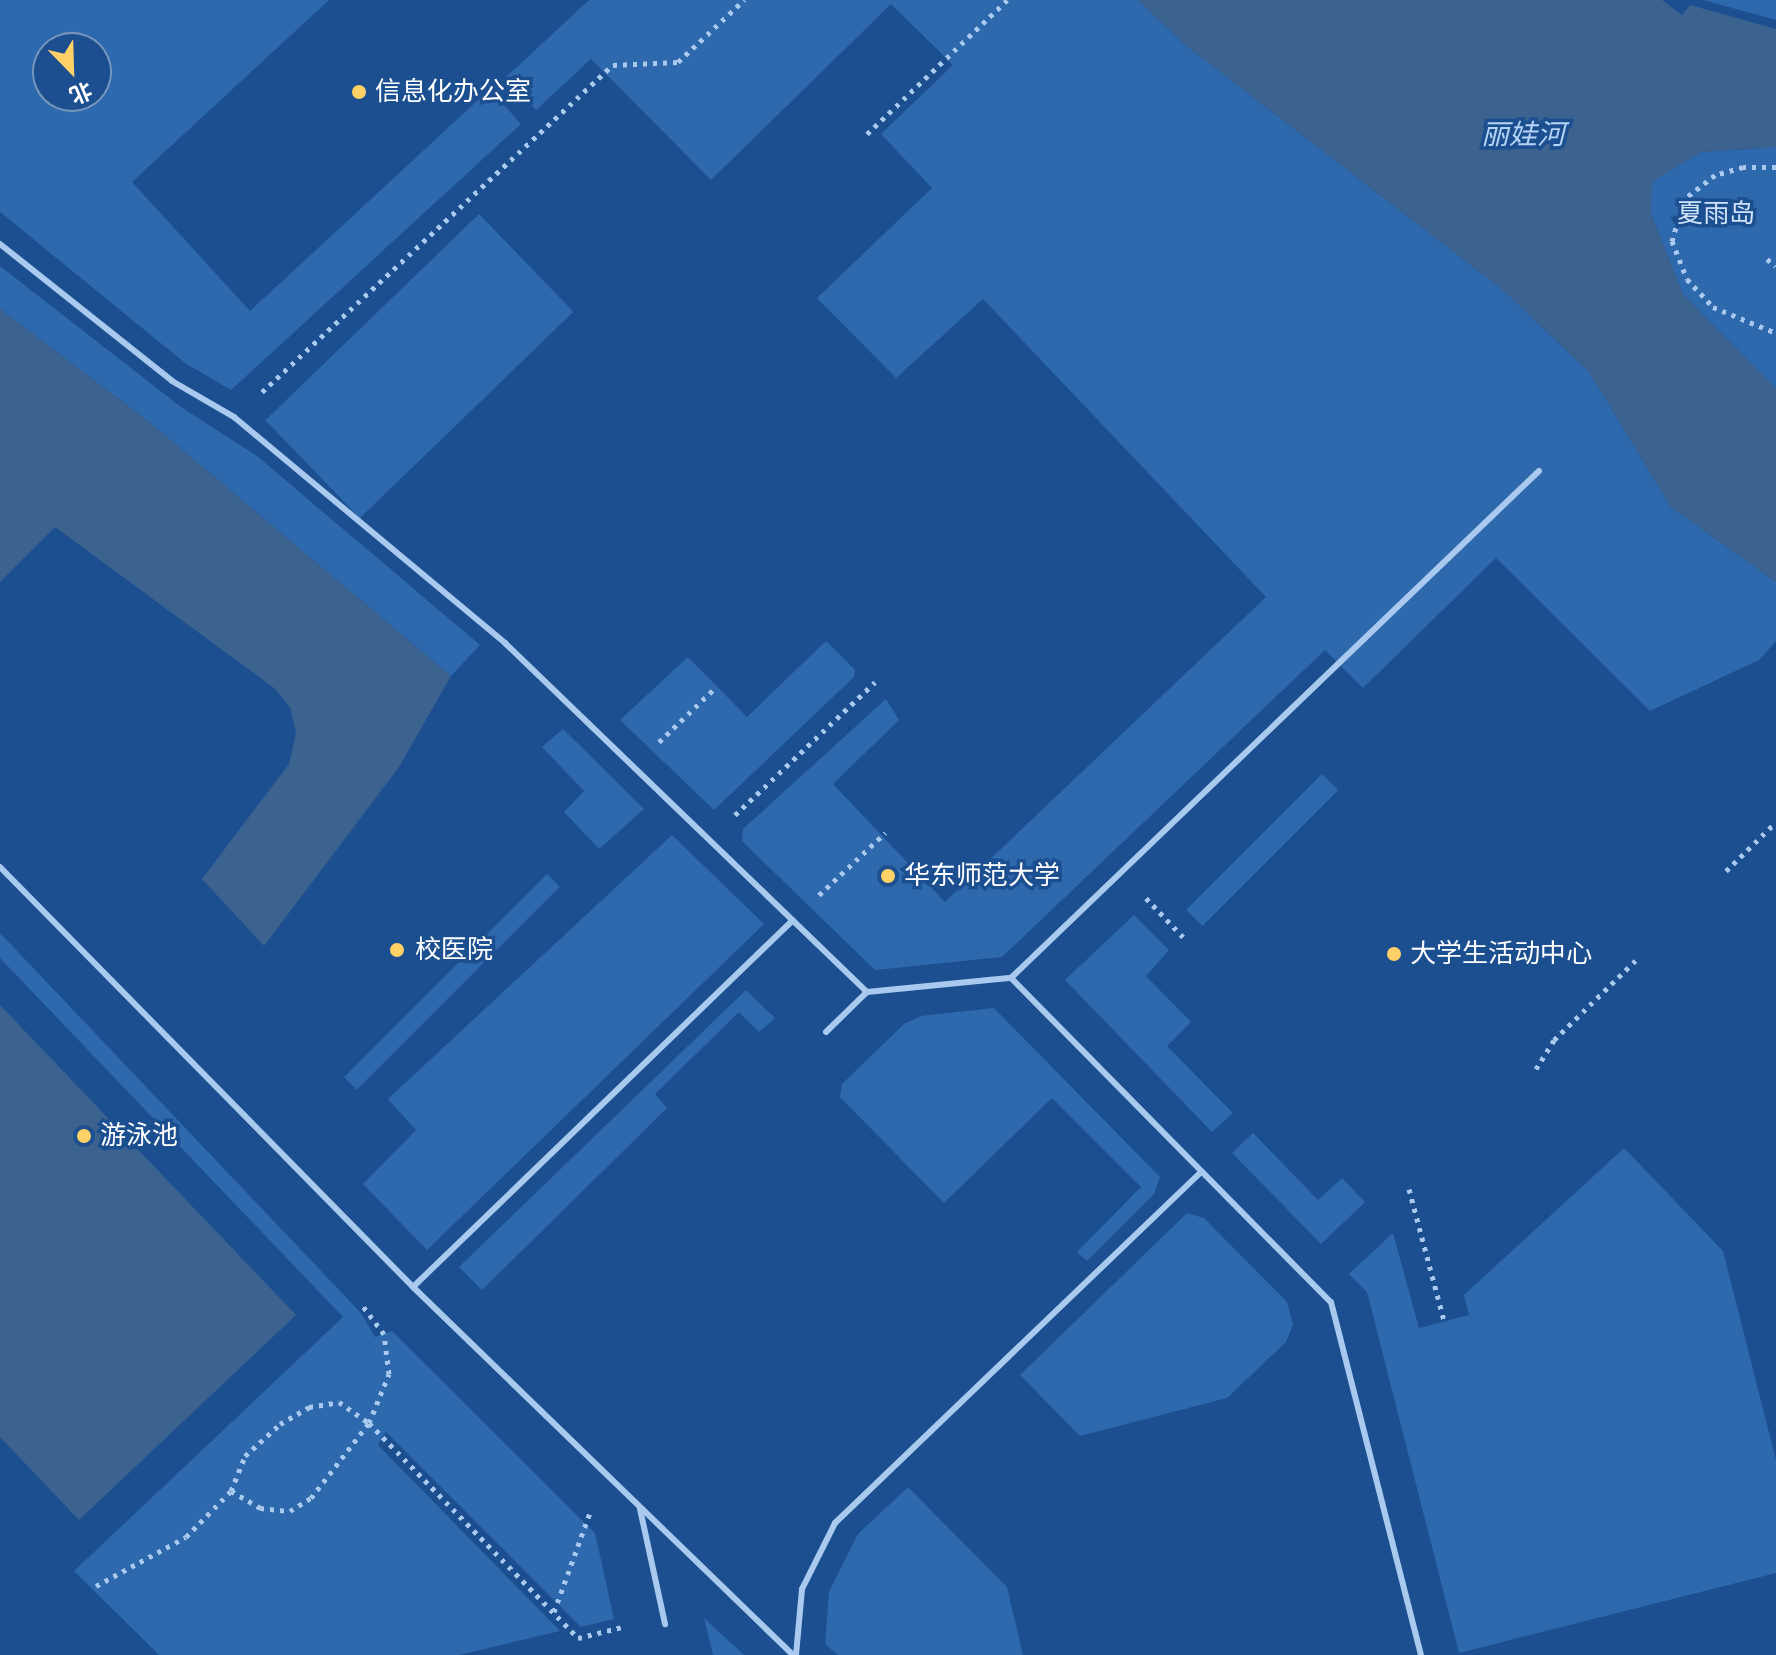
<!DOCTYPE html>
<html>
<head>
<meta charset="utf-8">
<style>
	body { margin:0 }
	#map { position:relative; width:1776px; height:1655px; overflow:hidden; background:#1b4f8f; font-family:Roboto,"Noto Sans SC",sans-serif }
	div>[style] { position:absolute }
	.green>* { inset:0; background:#2e69ad; transform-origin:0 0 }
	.water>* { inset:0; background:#3c6290 }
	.path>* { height:5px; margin-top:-2.5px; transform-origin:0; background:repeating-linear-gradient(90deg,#a9c9ee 0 4px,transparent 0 10px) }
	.lane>* { height:6px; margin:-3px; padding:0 3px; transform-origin:3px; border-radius:3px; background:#a9c9ee }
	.dots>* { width:22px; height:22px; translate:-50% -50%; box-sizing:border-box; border:4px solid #1b4f8f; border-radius:50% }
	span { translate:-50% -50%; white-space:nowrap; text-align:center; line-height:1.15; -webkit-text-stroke:7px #1b4f8f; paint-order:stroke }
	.poi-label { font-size:26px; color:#fff }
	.left { translate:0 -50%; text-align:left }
	.park-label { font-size:26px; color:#cfe3fa }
	.water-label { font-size:28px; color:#b5d3f5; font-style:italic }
	.north { position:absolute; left:32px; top:32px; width:80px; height:80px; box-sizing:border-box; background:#1b4f8f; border:2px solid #7695bc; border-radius:50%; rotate:157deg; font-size:22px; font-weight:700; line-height:32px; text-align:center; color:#fff }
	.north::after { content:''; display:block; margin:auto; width:28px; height:36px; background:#ffd166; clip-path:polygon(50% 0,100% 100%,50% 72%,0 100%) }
</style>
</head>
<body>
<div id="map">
	<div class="green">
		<i style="clip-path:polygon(evenodd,0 0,329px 0,132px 182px,250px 311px,490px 89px,521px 124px,231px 390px,185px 363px,0 212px,0 0,48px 48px,96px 48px,96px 96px,48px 96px,48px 48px)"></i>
		<i style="clip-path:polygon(589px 0,1138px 0,1183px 43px,1503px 290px,1589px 372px,1671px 507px,1776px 582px,1776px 641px,1759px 660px,1650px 711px,1496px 558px,1363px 688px,1325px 650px,1002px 957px,875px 970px,742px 841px,743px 829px,886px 699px,899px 720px,833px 784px,945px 902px,1266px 597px,983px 299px,896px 378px,817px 298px,932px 188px,881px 134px,953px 65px,891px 4px,711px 180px,591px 59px,536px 110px,505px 78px)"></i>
		<i style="clip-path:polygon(1703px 0,1776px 0,1776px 20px)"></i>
		<i style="clip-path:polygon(1776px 147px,1776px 389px,1683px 294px,1651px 214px,1651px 182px,1701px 152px)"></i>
		<i style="left:479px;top:214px;width:136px;height:297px;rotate:46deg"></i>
		<i style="clip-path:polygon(0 266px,181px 407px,257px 456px,480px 645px,451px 676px,148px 421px,0 309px)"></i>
		<i style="clip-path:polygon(826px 641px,855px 670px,854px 677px,714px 810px,620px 720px,688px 657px,747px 717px)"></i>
		<i style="clip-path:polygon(563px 729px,644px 809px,599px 849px,564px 812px,584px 791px,542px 747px)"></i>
		<i style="left:1322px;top:774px;width:23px;height:192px;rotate:45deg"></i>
		<i style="clip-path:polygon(672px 835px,764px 924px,427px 1250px,363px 1184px,416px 1130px,388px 1099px)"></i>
		<i style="left:547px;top:874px;width:18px;height:287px;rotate:45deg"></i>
		<i style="clip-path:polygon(1134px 915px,1169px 950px,1146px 976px,1191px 1022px,1167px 1046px,1233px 1113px,1212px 1132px,1065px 980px)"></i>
		<i style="clip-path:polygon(0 933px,361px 1313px,375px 1337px,392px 1331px,595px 1533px,614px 1619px,581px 1627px,386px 1432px,378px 1445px,560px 1631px,459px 1655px,159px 1655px,74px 1571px,343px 1317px,0 958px)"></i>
		<i style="clip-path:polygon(746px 990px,775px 1018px,759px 1032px,739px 1012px,655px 1094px,667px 1108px,482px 1290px,459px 1267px)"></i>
		<i style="clip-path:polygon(994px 1008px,1160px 1177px,1154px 1194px,1087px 1261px,1077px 1252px,1141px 1187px,1052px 1098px,944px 1203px,840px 1097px,842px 1084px,904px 1024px,921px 1016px)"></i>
		<i style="clip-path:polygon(1253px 1133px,1318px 1200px,1342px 1178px,1365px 1202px,1321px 1244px,1232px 1153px)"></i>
		<i style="clip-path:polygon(1624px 1148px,1723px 1251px,1776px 1460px,1776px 1573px,1459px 1653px,1367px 1292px,1349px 1274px,1393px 1233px,1419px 1328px,1469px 1315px,1464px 1295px)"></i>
		<i style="clip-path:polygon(1187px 1213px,1204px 1218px,1287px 1302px,1293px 1325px,1286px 1342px,1227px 1398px,1080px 1436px,1020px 1375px)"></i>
		<i style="clip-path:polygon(908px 1487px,1007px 1587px,1023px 1655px,838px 1655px,825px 1644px,829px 1592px,858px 1534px)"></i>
		<i style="clip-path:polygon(704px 1618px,744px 1655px,713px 1655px)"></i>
	</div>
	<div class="water">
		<i style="clip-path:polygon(1138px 0,1662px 0,1682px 15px,1690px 5px,1776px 29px,1776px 147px,1701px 152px,1652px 182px,1651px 214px,1683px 294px,1776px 389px,1776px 582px,1671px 507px,1589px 372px,1503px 290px,1183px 43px)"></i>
		<i style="clip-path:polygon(0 309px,148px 421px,451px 676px,399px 767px,264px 946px,202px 879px,289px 764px,296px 733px,290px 707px,274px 688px,55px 527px,0 582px)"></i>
		<i style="clip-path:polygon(0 1005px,296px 1315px,79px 1520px,0 1437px)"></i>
	</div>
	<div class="path">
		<i style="left:867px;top:134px;width:194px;rotate:-43.7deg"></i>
		<i style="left:1776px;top:167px;width:33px;rotate:180deg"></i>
		<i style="left:1743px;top:167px;width:29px;rotate:164deg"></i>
		<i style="left:1715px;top:175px;width:39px;rotate:142deg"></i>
		<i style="left:1684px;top:199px;width:44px;rotate:105.9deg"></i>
		<i style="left:1672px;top:241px;width:41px;rotate:68.5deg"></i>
		<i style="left:1687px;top:279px;width:38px;rotate:47deg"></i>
		<i style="left:1713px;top:307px;width:68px;rotate:22.4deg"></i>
		<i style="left:1767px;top:259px;width:11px;rotate:38deg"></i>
		<i style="left:262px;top:392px;width:480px;rotate:-43deg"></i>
		<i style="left:613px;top:65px;width:65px;rotate:-2.6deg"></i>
		<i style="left:678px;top:62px;width:91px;rotate:-43.2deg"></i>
		<i style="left:659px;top:742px;width:75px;rotate:-43.9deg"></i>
		<i style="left:735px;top:815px;width:193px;rotate:-43.5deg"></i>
		<i style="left:1726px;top:871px;width:70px;rotate:-44.4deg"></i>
		<i style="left:819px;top:895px;width:91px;rotate:-43.2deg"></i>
		<i style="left:1146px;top:898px;width:57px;rotate:46.4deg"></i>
		<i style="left:1536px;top:1069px;width:34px;rotate:-58deg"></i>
		<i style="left:1554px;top:1040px;width:115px;rotate:-44.3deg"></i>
		<i style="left:1409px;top:1189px;width:137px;rotate:75.1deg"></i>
		<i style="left:231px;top:1491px;width:38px;rotate:-68deg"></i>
		<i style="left:245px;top:1456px;width:47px;rotate:-42.4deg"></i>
		<i style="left:280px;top:1424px;width:34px;rotate:-30deg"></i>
		<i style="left:309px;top:1407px;width:30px;rotate:-9deg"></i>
		<i style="left:339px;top:1402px;width:37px;rotate:35deg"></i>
		<i style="left:369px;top:1423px;width:300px;rotate:45.8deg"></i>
		<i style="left:578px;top:1638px;width:49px;rotate:-14deg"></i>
		<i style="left:96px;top:1586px;width:102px;rotate:-28.6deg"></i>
		<i style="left:186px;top:1537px;width:64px;rotate:-45.6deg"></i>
		<i style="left:231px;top:1491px;width:34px;rotate:30deg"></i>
		<i style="left:260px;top:1508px;width:30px;rotate:6deg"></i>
		<i style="left:290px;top:1511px;width:25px;rotate:-32deg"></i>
		<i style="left:311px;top:1498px;width:95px;rotate:-52.3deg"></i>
		<i style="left:369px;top:1423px;width:53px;rotate:-67.8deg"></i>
		<i style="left:389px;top:1374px;width:40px;rotate:-97.1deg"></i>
		<i style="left:384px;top:1334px;width:36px;rotate:-127deg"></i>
		<i style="left:554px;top:1612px;width:109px;rotate:-70.1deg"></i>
	</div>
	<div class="lane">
		<i style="left:0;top:244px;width:220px;rotate:38.5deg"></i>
		<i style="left:172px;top:381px;width:72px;rotate:30.1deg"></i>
		<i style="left:234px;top:417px;width:353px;rotate:39.8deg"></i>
		<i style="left:505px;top:643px;width:503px;rotate:43.95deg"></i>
		<i style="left:867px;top:992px;width:145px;rotate:-5.6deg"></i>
		<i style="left:1011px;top:978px;width:455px;rotate:45.4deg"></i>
		<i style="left:1331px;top:1302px;width:364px;rotate:75.7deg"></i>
		<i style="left:0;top:867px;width:589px;rotate:45.48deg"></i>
		<i style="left:413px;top:1287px;width:529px;rotate:44.08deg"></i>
		<i style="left:1011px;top:978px;width:732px;rotate:-43.84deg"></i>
		<i style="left:826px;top:1032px;width:57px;rotate:-44.3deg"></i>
		<i style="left:413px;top:1287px;width:528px;rotate:-44deg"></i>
		<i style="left:640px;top:1509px;width:118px;rotate:77.7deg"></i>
		<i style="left:796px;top:1655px;width:66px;rotate:-84.8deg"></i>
		<i style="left:802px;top:1589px;width:74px;rotate:-63.4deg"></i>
		<i style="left:835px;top:1523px;width:507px;rotate:-43.8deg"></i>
	</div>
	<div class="dots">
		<i style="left:359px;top:92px;background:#ffd166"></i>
		<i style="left:888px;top:876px;background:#ffd166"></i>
		<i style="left:397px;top:950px;background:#ffd166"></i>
		<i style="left:1394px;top:954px;background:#ffd166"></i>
		<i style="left:84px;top:1136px;background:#ffd166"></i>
	</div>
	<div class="poi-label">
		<span class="left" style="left:375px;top:92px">信息化办公室</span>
		<span class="left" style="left:904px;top:876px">华东师范大学</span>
		<span class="left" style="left:415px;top:950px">校医院</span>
		<span class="left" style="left:1410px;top:954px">大学生活动中心</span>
		<span class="left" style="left:100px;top:1136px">游泳池</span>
	</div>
	<div class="park-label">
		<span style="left:1716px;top:214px">夏雨岛</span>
	</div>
	<div class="water-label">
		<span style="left:1523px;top:135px">丽娃河</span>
	</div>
	<div class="north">北</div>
</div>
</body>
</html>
